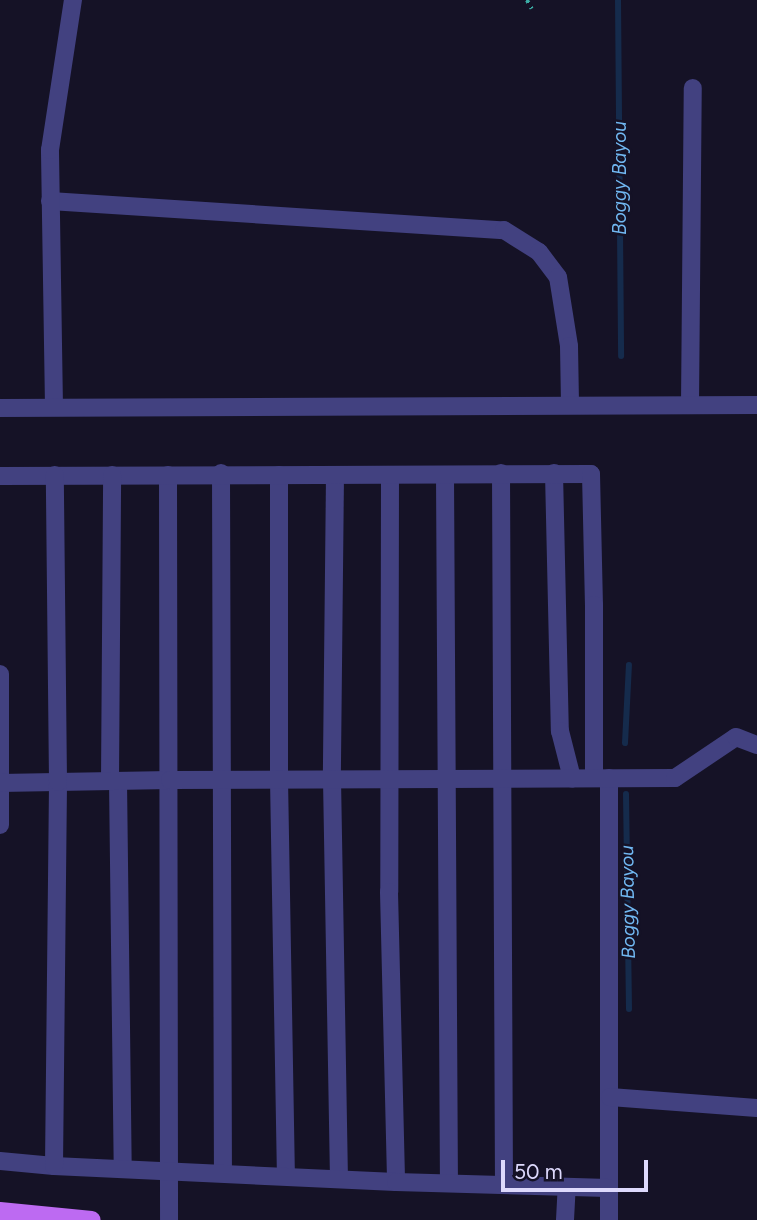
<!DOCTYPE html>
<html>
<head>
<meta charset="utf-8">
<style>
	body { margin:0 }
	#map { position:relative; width:757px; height:1220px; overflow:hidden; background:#151226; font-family:Figtree,sans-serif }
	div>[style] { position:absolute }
	.stream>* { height:6px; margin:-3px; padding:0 3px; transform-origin:3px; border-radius:3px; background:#152b4c }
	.path>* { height:3.5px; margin-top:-1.75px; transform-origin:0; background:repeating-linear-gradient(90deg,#3baea6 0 3.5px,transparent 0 8.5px) }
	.minor>* { height:18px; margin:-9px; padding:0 9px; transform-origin:9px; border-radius:9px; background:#424180 }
	.major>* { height:18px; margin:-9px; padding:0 9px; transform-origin:9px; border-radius:9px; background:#bd6af2 }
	span { translate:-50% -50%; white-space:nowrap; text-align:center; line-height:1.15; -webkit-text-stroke:5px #151226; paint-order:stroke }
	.water-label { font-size:19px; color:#71b8f2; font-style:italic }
	.scale { position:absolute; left:501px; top:1160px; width:147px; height:32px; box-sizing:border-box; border:4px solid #ddd9fc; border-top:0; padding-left:9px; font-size:21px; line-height:24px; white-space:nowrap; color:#ddd9fc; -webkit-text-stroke:5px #151226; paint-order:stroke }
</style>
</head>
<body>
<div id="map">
	<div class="stream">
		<i style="left:618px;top:0;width:356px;rotate:89.5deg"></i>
		<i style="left:625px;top:743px;width:78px;rotate:-87.1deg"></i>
		<i style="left:626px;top:794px;width:215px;rotate:89.2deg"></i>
	</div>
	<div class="path">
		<i style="left:527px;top:0;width:10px;rotate:61deg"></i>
	</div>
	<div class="minor">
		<i style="left:50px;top:201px;width:455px;rotate:3.7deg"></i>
		<i style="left:504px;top:230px;width:41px;rotate:32.2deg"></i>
		<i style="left:539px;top:252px;width:31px;rotate:53deg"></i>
		<i style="left:558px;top:277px;width:70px;rotate:80.9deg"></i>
		<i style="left:569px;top:346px;width:59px;rotate:89deg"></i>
		<i style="left:690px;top:404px;width:316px;rotate:-89.5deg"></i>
		<i style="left:54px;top:407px;width:257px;rotate:-90.9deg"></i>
		<i style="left:50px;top:150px;width:152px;rotate:-81.3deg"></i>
		<i style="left:0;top:408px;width:757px;rotate:-0.23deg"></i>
		<i style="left:221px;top:473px;width:699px;rotate:89.84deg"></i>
		<i style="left:501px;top:473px;width:712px;rotate:89.76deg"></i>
		<i style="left:554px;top:473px;width:258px;rotate:88.7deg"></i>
		<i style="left:560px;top:731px;width:49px;rotate:75.7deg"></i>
		<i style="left:168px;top:475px;width:745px;rotate:89.92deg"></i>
		<i style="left:279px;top:475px;width:304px;rotate:90deg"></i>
		<i style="left:279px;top:779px;width:397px;rotate:89deg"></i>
		<i style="left:335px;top:475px;width:304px;rotate:90.6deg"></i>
		<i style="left:332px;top:779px;width:400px;rotate:89deg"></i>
		<i style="left:390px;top:475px;width:417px;rotate:90.1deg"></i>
		<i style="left:389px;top:892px;width:290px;rotate:88.6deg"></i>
		<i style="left:445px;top:475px;width:708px;rotate:89.68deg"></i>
		<i style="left:0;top:476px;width:591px;rotate:-0.19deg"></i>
		<i style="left:591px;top:474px;width:131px;rotate:88.7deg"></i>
		<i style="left:594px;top:605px;width:173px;rotate:90deg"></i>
		<i style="left:0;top:674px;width:151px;rotate:90deg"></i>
		<i style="left:609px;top:778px;width:442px;rotate:90deg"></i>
		<i style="left:110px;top:781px;width:306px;rotate:-89.6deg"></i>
		<i style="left:118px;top:781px;width:387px;rotate:89.3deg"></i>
		<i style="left:0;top:783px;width:170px;rotate:-1deg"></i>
		<i style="left:170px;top:780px;width:505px;rotate:-0.23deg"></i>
		<i style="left:675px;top:778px;width:73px;rotate:-33.9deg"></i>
		<i style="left:736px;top:737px;width:22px;rotate:21deg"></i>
		<i style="left:610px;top:1097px;width:147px;rotate:4.3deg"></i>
		<i style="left:0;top:1161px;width:54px;rotate:5.3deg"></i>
		<i style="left:54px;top:1166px;width:342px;rotate:2.7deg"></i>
		<i style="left:396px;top:1182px;width:212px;rotate:1.6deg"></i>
		<i style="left:54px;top:1166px;width:384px;rotate:-89.4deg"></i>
		<i style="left:58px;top:782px;width:307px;rotate:-90.6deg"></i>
		<i style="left:565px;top:1220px;width:33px;rotate:-87deg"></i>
	</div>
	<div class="major">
		<i style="left:0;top:1211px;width:92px;rotate:5.6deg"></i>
	</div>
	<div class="water-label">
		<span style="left:620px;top:178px;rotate:-90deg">Boggy Bayou</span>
		<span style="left:628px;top:902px;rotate:-91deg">Boggy Bayou</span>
	</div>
	<div class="scale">50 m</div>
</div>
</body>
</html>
